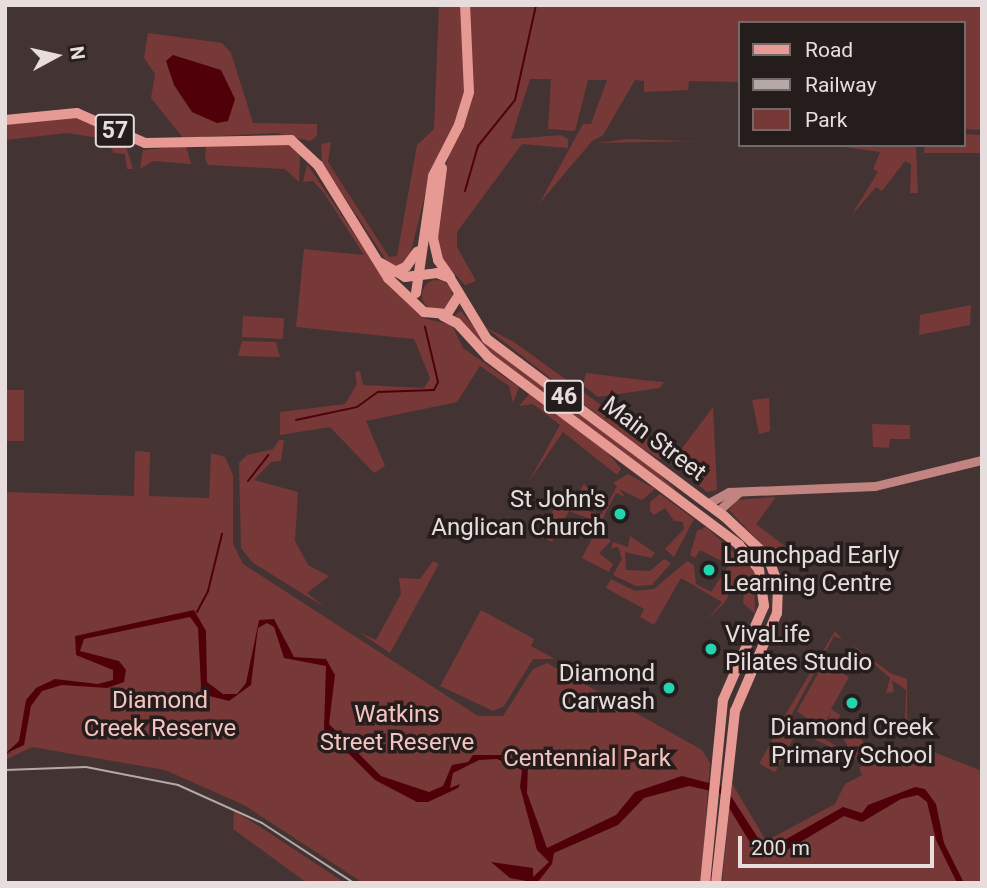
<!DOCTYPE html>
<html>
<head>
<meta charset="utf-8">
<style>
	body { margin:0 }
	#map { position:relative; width:987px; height:888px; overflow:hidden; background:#433332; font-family:Roboto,sans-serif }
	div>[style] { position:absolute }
	.green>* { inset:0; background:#773937; transform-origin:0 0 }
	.round { border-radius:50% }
	.water>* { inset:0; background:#500009 }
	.stream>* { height:2px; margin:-1px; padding:0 1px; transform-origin:1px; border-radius:1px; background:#500009 }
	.secondary>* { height:9px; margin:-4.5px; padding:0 4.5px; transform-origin:4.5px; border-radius:4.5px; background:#c18481 }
	.primary>* { height:10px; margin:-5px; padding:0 5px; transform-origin:5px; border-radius:5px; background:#e79994 }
	.rail>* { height:2px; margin:-1px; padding:0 1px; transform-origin:1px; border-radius:1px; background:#b5a9a8 }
	.dots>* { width:19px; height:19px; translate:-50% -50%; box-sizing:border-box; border:4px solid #241d1c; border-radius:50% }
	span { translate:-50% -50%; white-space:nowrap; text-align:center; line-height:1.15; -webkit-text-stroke:7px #241d1c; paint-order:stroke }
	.shield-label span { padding:2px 5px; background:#241d1c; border:2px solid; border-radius:5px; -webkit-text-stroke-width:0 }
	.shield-label { font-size:23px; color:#e7dddc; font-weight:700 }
	.street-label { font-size:24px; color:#e7dddc }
	.poi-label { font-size:24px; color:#e7dddc }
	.right { translate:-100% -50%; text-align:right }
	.left { translate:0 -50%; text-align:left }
	.park-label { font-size:24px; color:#f5c4c0 }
	.frame { position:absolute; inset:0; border:7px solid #e7dddc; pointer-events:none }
	.legend { position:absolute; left:738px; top:21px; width:228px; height:126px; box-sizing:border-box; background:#241d1c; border:2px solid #726a69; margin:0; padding:9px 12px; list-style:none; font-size:21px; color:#e7dddc }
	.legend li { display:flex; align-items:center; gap:14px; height:35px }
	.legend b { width:35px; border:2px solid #726a69 }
	.north { position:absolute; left:21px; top:21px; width:70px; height:70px; -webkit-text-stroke:5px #241d1c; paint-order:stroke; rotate:82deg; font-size:19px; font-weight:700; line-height:28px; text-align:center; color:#e7dddc }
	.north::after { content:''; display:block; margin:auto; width:24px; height:32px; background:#e7dddc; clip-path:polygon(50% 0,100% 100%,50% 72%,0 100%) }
	.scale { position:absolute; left:738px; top:836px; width:196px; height:32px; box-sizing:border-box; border:4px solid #e7dddc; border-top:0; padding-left:9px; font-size:21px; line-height:24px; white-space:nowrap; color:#e7dddc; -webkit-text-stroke:5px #241d1c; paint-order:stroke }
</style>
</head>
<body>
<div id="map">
	<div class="green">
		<i style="clip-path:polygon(439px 5px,461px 5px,466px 82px,461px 110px,430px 175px,409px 259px,401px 267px,390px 266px,322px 163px,321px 144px,331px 142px,328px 162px,389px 257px,397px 256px,417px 145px,434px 129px)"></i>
		<i style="clip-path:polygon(468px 5px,982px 5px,982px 130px,964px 129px,964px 23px,740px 23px,740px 82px,689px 81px,688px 90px,644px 92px,644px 81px,635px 80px,603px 135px,592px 141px,539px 204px,583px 124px,591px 124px,607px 80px,588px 80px,575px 131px,548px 129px,551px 79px,530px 79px,511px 139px,561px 135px,568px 139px,568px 148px,522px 144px,457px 232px,457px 247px,476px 281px,465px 285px,442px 260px,436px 234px,444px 173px,472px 78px)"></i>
		<i style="clip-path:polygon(148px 33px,222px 43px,231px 53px,253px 123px,317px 124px,317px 136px,310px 141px,276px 133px,183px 138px,151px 98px,155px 74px,144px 58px)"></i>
		<i style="clip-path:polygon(65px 116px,84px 118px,112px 133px,126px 146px,133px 169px,127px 169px,125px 154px,114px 153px,105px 139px,67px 133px,5px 140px,5px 123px)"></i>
		<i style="clip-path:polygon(964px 134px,982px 135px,982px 153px,924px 153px,925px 145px,964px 145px)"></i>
		<i style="clip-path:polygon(628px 139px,686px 141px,704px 141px,597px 143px)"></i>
		<i style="clip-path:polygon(289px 143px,300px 154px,299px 182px,285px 169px,208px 165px,205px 159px,206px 146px)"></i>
		<i style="clip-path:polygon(830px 145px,916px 145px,918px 193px,910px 193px,911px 164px,905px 161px,882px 191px,876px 187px,851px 216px,878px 172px,873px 169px,880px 152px)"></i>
		<i style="clip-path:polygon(186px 146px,191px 164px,153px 161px,140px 169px,143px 150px)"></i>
		<i style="clip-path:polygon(307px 164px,390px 287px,423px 318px,452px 325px,463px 348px,519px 387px,513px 403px,509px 386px,480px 366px,457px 402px,366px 421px,385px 466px,374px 473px,330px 427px,280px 435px,280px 412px,345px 404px,357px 384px,355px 372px,360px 371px,363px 385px,424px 388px,430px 378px,414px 339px,296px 327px,304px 249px,364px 255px,324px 193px,313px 181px,303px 182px)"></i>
		<i class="round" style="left:422px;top:280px;width:30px;height:30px"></i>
		<i style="clip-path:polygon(971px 305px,970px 325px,919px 335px,920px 315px)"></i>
		<i style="clip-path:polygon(461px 311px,486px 343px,648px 464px,690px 503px,494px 357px,455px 315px)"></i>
		<i style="left:243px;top:316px;width:41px;height:21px;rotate:3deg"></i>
		<i style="clip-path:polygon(485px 327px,514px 342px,666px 452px,666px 458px,659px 459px,631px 441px)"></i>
		<i style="clip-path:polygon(242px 341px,276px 342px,280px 357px,238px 356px)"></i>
		<i style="clip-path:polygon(586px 373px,642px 380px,664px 382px,660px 388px,598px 397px,583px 385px)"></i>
		<i style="left:6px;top:390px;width:18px;height:51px"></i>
		<i style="clip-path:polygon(529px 394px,605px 449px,621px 469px,617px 475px,563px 432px,528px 483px,560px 425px,533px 404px,519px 406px)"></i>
		<i style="clip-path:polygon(769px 398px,770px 431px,759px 434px,752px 400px)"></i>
		<i style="clip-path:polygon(713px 407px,717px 490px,707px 492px,671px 463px)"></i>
		<i style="clip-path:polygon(872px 424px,910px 425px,910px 439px,890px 439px,889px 448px,873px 447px)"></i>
		<i style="clip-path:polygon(279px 440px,284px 440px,281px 461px,271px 462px,254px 480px,298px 492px,295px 541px,308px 565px,329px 576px,307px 593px,326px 608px,253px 563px,241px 548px,239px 463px,247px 455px,273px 449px)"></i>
		<i style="clip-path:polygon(135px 451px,150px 452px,149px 496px,209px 498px,211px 453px,225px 457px,233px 475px,233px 544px,243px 564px,478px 716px,503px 716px,533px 669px,547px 663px,702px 750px,710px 763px,701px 883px,363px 883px,244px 805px,165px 770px,32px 747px,5px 760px,5px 754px,13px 753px,5px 751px,5px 492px,134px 496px)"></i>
		<i style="clip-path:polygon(628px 474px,655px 489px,642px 500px,619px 489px,625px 497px,616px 493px,604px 516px,602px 533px,611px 541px,599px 553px,613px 564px,609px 572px,582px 558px,600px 523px,569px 511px,552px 542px,539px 535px,559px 500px,572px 502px,584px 484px,597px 499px,580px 493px,572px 508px,602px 514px,617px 486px,613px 483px)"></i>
		<i style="clip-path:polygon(660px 494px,694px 519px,674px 557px,665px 549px,684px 529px,683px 522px,674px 521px,665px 508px,654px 515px,650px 511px,650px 502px)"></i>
		<i style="clip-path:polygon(776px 497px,756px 524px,786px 547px,776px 560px,729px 510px,737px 500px)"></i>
		<i style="clip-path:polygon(706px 527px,754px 571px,755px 614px,743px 603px,745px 578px,739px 576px,725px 602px,706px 621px,722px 602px,681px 578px,654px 625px,640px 617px,644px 609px,606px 588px,611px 579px,635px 591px,654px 589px,687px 561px,694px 565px,696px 584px,711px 592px,729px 565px,700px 550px,695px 558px,690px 555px,697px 531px)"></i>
		<i style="clip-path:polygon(630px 536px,655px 553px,651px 558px,625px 552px,626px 570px,650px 571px,664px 559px,671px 563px,652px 585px,636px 586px,613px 575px,622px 559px,618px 547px,611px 548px,613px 542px,628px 547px)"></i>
		<i style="clip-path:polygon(433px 561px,439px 564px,390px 653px,359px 632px,376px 640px,401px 594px,399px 578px,420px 579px)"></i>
		<i style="clip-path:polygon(481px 610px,534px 639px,531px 646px,555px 659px,533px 659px,504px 706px,493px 711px,440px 686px)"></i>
		<i style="clip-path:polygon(835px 631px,842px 639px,834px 636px,791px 716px,854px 758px,843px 738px,856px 730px,868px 750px,855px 758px,859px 761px,816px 740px,784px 717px)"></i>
		<i style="clip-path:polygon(849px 642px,890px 673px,907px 679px,907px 719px,914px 721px,905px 721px,906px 690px,892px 680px,894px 692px,886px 693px,890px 678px)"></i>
		<i style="clip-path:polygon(824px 663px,849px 677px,831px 709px,840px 715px,836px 728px,826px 726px,831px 712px,821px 730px,797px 711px)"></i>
		<i style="left:780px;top:726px;width:18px;height:43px;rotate:29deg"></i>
		<i style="clip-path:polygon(926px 749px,982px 771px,982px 883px,722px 883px,732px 783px,766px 841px,835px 804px,845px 784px,862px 775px,859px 767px)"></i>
		<i style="clip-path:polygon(234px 811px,268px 832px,345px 883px,307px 883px,233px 829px)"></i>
	</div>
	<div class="water">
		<i style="clip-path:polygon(173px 55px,221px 70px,235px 99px,228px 121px,217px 123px,192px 112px,174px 85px,166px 61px)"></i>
		<i style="clip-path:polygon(194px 610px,206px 631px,207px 682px,223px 694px,237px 694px,246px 683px,259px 620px,274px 619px,294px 657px,326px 659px,335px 675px,329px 724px,381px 776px,429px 792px,443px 786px,452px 765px,468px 762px,473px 755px,503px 755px,528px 766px,527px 793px,547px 848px,616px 815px,635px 792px,682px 776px,725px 787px,760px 841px,774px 846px,843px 807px,862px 813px,868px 805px,915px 787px,925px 789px,936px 804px,944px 843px,964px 883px,957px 883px,936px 840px,927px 802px,918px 795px,901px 799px,862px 822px,844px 816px,782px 853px,768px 855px,751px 844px,720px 793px,689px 786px,644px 798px,618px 825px,554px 853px,552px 864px,537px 883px,510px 878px,491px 862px,533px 868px,533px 877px,549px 862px,537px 850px,520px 787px,522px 770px,497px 759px,479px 760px,453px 773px,450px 788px,460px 784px,458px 788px,428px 802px,417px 802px,375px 780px,324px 729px,326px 666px,284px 658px,274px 627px,267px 623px,258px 628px,251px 685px,229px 701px,209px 696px,201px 686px,198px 628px,190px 617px,84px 639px,80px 651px,119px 661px,126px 670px,124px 682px,107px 688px,62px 685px,42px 691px,31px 706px,24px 745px,5px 754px,19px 741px,26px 700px,36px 688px,55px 679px,98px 684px,113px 680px,113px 670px,76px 655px,75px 636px)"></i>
	</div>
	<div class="stream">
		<i style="left:465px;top:191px;width:47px;rotate:-73.9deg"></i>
		<i style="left:478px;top:146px;width:59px;rotate:-51.2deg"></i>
		<i style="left:515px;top:100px;width:97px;rotate:-77.5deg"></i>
		<i style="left:296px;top:420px;width:62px;rotate:-12deg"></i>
		<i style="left:357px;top:407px;width:26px;rotate:-36deg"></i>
		<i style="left:378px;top:392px;width:56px;rotate:-2deg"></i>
		<i style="left:434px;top:390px;width:9px;rotate:-63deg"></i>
		<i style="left:438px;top:382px;width:57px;rotate:-103.3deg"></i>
		<i style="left:248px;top:481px;width:33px;rotate:-52deg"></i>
		<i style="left:197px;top:612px;width:24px;rotate:-62deg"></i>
		<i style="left:208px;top:591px;width:59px;rotate:-76.2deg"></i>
	</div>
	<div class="secondary">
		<i style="left:707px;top:504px;width:25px;rotate:-29deg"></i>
		<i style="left:729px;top:492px;width:146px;rotate:-2.4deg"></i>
		<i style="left:875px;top:486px;width:110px;rotate:-13.7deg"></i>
		<i style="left:718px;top:511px;width:27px;rotate:-42deg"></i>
	</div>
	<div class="primary">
		<i style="left:5px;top:120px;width:72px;rotate:-5.6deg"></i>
		<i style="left:77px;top:113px;width:74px;rotate:23.8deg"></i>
		<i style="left:145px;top:143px;width:146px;rotate:-1.2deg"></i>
		<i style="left:291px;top:140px;width:37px;rotate:43deg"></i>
		<i style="left:318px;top:165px;width:133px;rotate:58.2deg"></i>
		<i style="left:388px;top:278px;width:50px;rotate:43.4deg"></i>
		<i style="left:424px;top:312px;width:23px;rotate:5deg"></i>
		<i style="left:447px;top:314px;width:22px;rotate:-58deg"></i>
		<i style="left:442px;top:168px;width:71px;rotate:97.3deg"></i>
		<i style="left:433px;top:238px;width:23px;rotate:77deg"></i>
		<i style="left:438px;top:260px;width:21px;rotate:55deg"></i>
		<i style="left:381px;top:263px;width:28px;rotate:30deg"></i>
		<i style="left:405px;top:277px;width:32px;rotate:-7deg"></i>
		<i style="left:437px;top:273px;width:14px;rotate:21deg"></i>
		<i style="left:450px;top:278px;width:71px;rotate:58.8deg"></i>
		<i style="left:487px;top:339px;width:296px;rotate:36.8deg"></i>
		<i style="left:724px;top:516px;width:60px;rotate:43deg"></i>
		<i style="left:768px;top:557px;width:30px;rotate:70deg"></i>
		<i style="left:778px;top:585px;width:28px;rotate:92deg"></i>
		<i style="left:777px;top:613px;width:107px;rotate:113.2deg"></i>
		<i style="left:735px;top:711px;width:173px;rotate:96.3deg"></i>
		<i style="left:394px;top:272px;width:13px;rotate:-23deg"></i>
		<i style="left:406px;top:267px;width:19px;rotate:-54deg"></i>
		<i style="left:416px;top:293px;width:118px;rotate:-81.7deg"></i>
		<i style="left:433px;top:176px;width:57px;rotate:-63deg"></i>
		<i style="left:459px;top:125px;width:34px;rotate:-73deg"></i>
		<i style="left:469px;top:92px;width:87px;rotate:-92.6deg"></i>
		<i style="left:443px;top:316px;width:16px;rotate:27deg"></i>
		<i style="left:457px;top:323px;width:46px;rotate:47.6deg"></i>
		<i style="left:488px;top:357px;width:314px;rotate:36.8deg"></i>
		<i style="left:739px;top:545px;width:32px;rotate:51deg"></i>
		<i style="left:759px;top:570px;width:36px;rotate:82deg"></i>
		<i style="left:764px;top:606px;width:103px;rotate:113.6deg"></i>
		<i style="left:723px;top:700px;width:184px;rotate:95.6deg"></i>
	</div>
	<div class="rail">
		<i style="left:5px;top:770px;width:81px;rotate:-2.1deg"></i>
		<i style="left:86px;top:767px;width:94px;rotate:11.1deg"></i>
		<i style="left:178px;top:785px;width:92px;rotate:24.3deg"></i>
		<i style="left:262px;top:823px;width:110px;rotate:33.1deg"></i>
	</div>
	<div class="dots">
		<i style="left:620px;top:514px;background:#22d5af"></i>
		<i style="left:709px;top:570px;background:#22d5af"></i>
		<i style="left:711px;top:649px;background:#22d5af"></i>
		<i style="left:669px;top:688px;background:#22d5af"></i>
		<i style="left:852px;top:703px;background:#22d5af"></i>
	</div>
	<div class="shield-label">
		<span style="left:115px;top:131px">57</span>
		<span style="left:564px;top:397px">46</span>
	</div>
	<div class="street-label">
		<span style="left:654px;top:439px;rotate:37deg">Main Street</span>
	</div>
	<div class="poi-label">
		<span class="right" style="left:606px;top:514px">St John's<br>Anglican Church</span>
		<span class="left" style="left:723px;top:570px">Launchpad Early<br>Learning Centre</span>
		<span class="left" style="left:725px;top:649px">VivaLife<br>Pilates Studio</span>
		<span class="right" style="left:655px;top:688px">Diamond<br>Carwash</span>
		<span style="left:852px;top:742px">Diamond Creek<br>Primary School</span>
	</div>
	<div class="park-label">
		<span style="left:160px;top:715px">Diamond<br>Creek Reserve</span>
		<span style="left:397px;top:729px">Watkins<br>Street Reserve</span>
		<span style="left:587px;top:759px">Centennial Park</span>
	</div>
	<div class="frame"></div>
	<ul class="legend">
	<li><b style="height:9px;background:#e79994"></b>Road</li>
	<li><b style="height:9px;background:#b5a9a8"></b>Railway</li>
	<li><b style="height:19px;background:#773937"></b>Park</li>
	</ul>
	<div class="north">N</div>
	<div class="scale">200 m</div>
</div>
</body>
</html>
